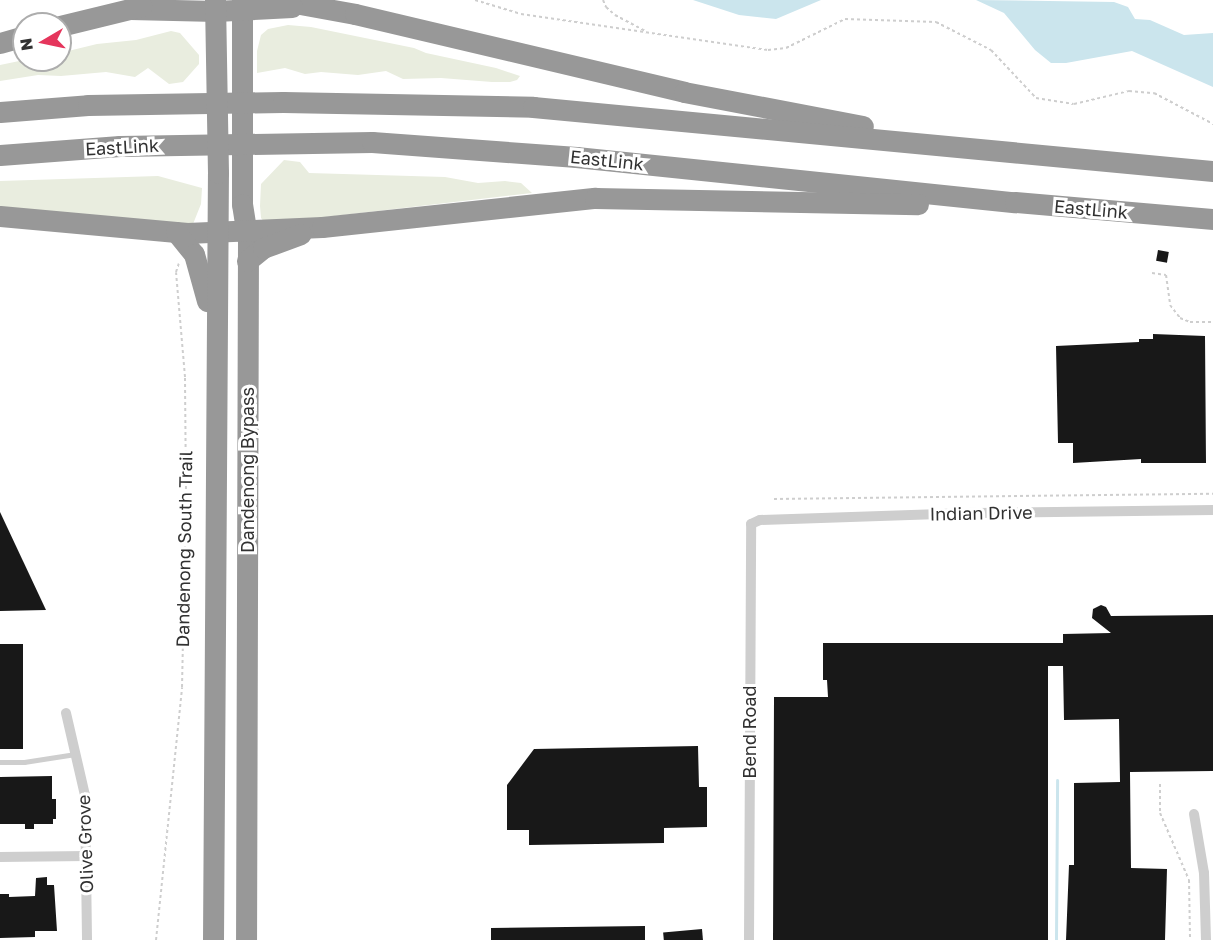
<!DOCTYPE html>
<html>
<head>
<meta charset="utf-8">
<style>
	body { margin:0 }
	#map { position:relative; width:1213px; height:940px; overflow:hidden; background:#fff; font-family:"Golos Text",sans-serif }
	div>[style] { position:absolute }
	.green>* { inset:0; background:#e9eddf }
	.water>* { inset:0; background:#cbe5ed }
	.stream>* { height:3px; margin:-1.5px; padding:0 1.5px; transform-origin:1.5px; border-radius:1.5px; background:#cbe5ed }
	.building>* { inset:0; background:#181818; transform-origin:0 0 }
	.path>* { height:2px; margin-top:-1px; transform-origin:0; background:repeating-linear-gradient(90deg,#cecece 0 3px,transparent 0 6px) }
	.lane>* { height:5px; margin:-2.5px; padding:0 2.5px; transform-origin:2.5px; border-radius:2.5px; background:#cecece }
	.street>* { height:10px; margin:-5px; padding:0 5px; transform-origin:5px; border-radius:5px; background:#cecece }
	.highway>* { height:21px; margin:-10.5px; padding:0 10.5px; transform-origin:10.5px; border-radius:10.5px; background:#989898 }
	span { translate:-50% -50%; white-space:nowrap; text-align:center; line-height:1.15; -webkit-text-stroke:6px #fff; paint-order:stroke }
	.street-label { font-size:18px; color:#313131 }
	.north { position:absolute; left:12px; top:12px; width:60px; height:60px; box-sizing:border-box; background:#fff; border:2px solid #adadad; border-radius:50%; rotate:261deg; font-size:16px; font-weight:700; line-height:24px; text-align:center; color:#313131 }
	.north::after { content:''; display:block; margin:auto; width:21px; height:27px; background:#e5355c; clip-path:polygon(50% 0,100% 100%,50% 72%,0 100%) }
</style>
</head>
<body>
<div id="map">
	<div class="green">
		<i style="clip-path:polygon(288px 25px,311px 27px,414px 48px,426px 53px,496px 68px,520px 76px,517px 80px,510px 82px,492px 82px,441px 78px,403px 79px,386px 71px,358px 75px,321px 72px,305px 74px,285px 68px,257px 73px,257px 51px,261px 35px,268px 29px)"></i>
		<i style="clip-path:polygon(171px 31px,180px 33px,199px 55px,199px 64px,183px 82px,169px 84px,148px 68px,135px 77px,106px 72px,61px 76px,38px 75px,0 81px,0 65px,24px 60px,60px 60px,60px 53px,97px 44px,136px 40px)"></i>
		<i style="clip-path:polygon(284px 160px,300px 162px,309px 173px,445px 177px,478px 183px,505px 181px,521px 183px,532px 193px,266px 224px,261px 218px,260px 206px,261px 184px)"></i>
		<i style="clip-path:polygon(158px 176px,202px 188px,201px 204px,193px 224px,0 208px,0 181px)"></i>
	</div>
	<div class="water">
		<i style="clip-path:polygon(693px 0,821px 0,776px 19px,739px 15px)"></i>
		<i style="clip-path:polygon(976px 0,1114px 2px,1128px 7px,1135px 19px,1150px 20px,1184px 35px,1213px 33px,1213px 87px,1132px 51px,1066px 63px,1051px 63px,1035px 50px,1004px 13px)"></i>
	</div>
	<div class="stream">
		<i style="left:1056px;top:940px;width:160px;rotate:-89.6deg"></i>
	</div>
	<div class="building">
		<i style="left:1158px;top:250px;width:11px;height:11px;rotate:10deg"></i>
		<i style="clip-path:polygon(1153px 334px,1205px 336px,1206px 463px,1141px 463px,1141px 459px,1073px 463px,1073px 443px,1058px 443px,1056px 346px,1139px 342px,1139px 339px,1153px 339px)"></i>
		<i style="clip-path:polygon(0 512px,46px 610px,0 611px)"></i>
		<i style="clip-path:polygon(1101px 605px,1106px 607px,1111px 616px,1213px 615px,1213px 771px,1130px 772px,1131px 868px,1167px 869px,1165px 940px,1066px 940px,1069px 865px,1074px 865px,1074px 783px,1120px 782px,1119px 719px,1064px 720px,1063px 666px,1048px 666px,1048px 940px,773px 940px,774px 697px,828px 697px,827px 680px,823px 680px,823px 643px,1063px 643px,1063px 634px,1111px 633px,1092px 618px,1093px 609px)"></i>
		<i style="left:0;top:644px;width:23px;height:105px"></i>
		<i style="clip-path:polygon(698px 746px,699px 787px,707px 787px,707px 827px,664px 828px,664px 843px,529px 845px,529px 830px,507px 830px,507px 785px,534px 749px)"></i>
		<i style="clip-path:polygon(52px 776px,52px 799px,56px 799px,56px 819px,53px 819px,53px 824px,34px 824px,34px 829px,25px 829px,25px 824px,0 824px,0 777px)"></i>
		<i style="clip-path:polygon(47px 877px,47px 885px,54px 885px,57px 931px,35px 931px,35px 937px,0 938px,0 894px,9px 894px,9px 897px,35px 896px,36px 878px)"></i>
		<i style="clip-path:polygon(645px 926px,645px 940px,491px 940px,491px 928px)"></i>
		<i style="left:702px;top:929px;width:11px;height:39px;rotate:85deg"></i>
	</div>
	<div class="path">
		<i style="left:475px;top:0;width:48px;rotate:16.9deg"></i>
		<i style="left:521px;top:14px;width:250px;rotate:8.3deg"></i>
		<i style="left:768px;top:50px;width:18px;rotate:-6deg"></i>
		<i style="left:786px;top:48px;width:66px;rotate:-26.2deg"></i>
		<i style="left:845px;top:19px;width:91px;rotate:1.9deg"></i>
		<i style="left:936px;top:22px;width:62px;rotate:27deg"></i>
		<i style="left:991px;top:50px;width:66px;rotate:46.8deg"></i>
		<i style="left:1036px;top:98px;width:38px;rotate:9deg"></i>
		<i style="left:1074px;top:104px;width:57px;rotate:-13.3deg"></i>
		<i style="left:1129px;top:91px;width:25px;rotate:5deg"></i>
		<i style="left:1154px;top:93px;width:67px;rotate:27.7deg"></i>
		<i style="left:603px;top:0;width:8px;rotate:67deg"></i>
		<i style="left:606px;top:7px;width:12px;rotate:42deg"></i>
		<i style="left:615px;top:15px;width:34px;rotate:28deg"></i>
		<i style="left:1152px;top:273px;width:14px;rotate:8deg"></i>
		<i style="left:1166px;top:275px;width:30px;rotate:82deg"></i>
		<i style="left:1170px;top:305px;width:16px;rotate:52deg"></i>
		<i style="left:1180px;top:318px;width:11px;rotate:22deg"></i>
		<i style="left:1190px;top:322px;width:23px"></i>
		<i style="left:774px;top:499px;width:439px;rotate:-0.7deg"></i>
		<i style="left:1160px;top:784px;width:29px;rotate:90deg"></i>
		<i style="left:1160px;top:813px;width:73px;rotate:66.6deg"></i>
		<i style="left:1189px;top:880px;width:60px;rotate:89deg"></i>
		<i style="left:156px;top:940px;width:254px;rotate:-84.1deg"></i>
		<i style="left:182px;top:687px;width:192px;rotate:-88.8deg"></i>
		<i style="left:186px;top:495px;width:118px;rotate:-90.5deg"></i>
		<i style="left:185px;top:377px;width:105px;rotate:-94.9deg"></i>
		<i style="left:176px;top:272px;width:9px;rotate:-72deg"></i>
	</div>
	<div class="lane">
		<i style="left:0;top:762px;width:24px"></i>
		<i style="left:24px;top:762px;width:52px;rotate:-8.9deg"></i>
	</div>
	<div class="street">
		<i style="left:66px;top:713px;width:84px;rotate:77deg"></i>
		<i style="left:85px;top:795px;width:145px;rotate:89.2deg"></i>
		<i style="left:1194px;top:814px;width:60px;rotate:80.4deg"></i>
		<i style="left:1204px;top:873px;width:67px;rotate:88.3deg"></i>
		<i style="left:0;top:857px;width:87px;rotate:-0.7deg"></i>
		<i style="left:749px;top:940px;width:416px;rotate:-89.7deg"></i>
		<i style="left:751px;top:524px;width:10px;rotate:-24deg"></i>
		<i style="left:760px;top:520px;width:216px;rotate:-1.9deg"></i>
		<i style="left:976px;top:513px;width:237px;rotate:-0.7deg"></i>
	</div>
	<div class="highway">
		<i style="left:242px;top:0;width:204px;rotate:90deg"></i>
		<i style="left:242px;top:204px;width:36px;rotate:81deg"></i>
		<i style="left:248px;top:240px;width:700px;rotate:90.16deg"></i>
		<i style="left:278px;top:0;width:78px;rotate:10.3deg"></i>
		<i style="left:355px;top:14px;width:338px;rotate:13.3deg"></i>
		<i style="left:684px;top:92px;width:182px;rotate:10.8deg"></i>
		<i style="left:130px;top:9px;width:86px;rotate:1.3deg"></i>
		<i style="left:216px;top:11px;width:76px;rotate:-3deg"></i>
		<i style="left:60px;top:26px;width:84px;rotate:-13.7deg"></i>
		<i style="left:0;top:43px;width:25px;rotate:-16deg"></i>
		<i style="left:0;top:112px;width:88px;rotate:-4.5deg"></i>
		<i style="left:88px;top:105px;width:195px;rotate:-0.9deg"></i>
		<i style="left:283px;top:102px;width:250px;rotate:1.1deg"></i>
		<i style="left:533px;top:107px;width:683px;rotate:5.38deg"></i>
		<i style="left:0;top:155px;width:120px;rotate:-4.3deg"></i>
		<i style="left:120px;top:146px;width:252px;rotate:-0.9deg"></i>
		<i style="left:372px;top:142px;width:205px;rotate:4.2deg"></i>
		<i style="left:576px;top:157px;width:441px;rotate:5.9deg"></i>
		<i style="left:1015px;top:202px;width:199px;rotate:4.9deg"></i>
		<i style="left:0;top:216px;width:188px;rotate:5.2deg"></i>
		<i style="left:187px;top:233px;width:135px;rotate:-2.5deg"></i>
		<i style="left:322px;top:227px;width:275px;rotate:-6.1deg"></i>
		<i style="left:595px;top:198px;width:323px;rotate:1.1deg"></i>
		<i style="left:176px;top:232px;width:28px;rotate:51deg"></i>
		<i style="left:194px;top:254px;width:49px;rotate:74.5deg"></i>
		<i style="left:247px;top:261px;width:21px;rotate:-39deg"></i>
		<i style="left:263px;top:248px;width:40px;rotate:-20.2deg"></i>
		<i style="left:213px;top:940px;width:767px;rotate:-89.63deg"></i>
		<i style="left:218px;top:173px;width:173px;rotate:-91deg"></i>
	</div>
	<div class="street-label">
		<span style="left:122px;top:147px;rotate:-3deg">EastLink</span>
		<span style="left:607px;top:160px;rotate:6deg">EastLink</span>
		<span style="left:1091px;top:209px;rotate:5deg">EastLink</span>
		<span style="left:247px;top:470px;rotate:-90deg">Dandenong Bypass</span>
		<span style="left:981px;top:513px;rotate:-1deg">Indian Drive</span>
		<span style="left:184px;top:549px;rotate:-89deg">Dandenong South Trail</span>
		<span style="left:749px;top:732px;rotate:-90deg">Bend Road</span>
		<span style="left:85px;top:844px;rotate:-92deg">Olive Grove</span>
	</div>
	<div class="north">N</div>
</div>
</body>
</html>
